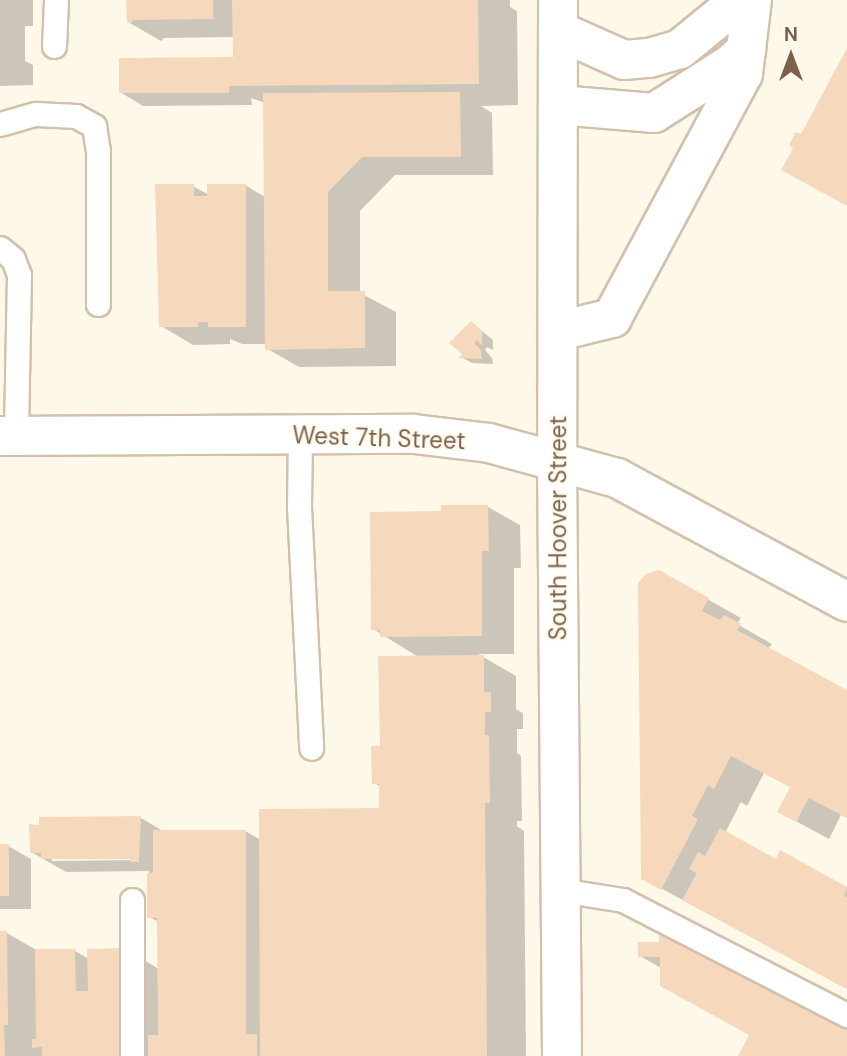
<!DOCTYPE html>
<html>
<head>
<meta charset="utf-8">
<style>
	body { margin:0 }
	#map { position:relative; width:847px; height:1056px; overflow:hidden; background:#fef8e8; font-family:"DM Sans",sans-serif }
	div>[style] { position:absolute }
	.shadow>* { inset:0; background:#0003 }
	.building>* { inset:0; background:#f6d9bd; transform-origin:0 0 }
	.roads { filter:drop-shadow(2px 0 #d2c0ac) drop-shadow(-2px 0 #d2c0ac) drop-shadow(0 2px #d2c0ac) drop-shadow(0 -2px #d2c0ac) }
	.lane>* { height:23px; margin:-11.5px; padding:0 11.5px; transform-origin:11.5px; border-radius:11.5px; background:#fff }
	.secondary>* { height:38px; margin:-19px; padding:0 19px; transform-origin:19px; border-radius:19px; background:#fff }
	span { translate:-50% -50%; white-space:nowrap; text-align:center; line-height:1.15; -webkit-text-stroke:5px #fffbf0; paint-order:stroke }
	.street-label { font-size:24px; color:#7c6049 }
	.north { position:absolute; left:756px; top:21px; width:70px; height:70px; -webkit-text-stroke:5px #fffbf0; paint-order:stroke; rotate:0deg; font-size:19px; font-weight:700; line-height:28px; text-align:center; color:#7c6049 }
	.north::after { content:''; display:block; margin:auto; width:24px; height:32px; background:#7c6049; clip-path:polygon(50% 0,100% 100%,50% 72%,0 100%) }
</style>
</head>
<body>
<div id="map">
	<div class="shadow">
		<i style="clip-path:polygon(0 0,33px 0,33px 26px,25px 26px,25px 61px,33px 65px,33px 85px,0 86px)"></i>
		<i style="clip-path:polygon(128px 0,510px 0,510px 7px,517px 11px,518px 105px,481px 106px,492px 113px,493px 175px,395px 175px,360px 211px,360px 293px,396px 312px,396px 366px,299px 367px,266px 348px,266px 344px,242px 344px,230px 339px,230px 344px,193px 345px,161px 326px,193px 186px,209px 195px,245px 185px,265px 197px,265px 103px,251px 98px,252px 105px,143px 106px,120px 92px,234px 60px,234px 37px,164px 38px,161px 41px,128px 22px)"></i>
		<i style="clip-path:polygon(472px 323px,493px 340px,493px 350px,487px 347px,485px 350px,492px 358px,493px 364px,472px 363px,461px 357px)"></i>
		<i style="clip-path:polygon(evenodd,488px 507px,520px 525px,521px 568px,514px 568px,514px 654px,478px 654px,516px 676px,516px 709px,523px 713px,523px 729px,517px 729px,517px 753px,521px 756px,522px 821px,517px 821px,517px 826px,524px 831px,526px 1056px,0 1056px,0 933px,7px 933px,38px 951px,75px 951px,89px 959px,127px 950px,159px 969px,159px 922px,149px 917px,149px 871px,66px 872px,31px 852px,141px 818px,163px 831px,245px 831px,261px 840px,387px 810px,381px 787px,374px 783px,381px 747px,420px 658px,373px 629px,442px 513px,488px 507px,139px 857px,139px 860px,52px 861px,52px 858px,139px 857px)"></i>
		<i style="clip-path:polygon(659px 572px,741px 618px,737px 624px,772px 644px,768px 649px,847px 692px,847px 818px,841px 815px,829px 839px,779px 812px,792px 788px,764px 773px,747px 806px,741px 802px,725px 833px,776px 861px,781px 853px,847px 889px,847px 989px,642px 878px)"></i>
		<i style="clip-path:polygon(0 845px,8px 846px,31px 859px,31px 909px,0 909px)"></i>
		<i style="clip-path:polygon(640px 944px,847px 1029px,847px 1056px,740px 1056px,751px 1036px,661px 968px,640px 956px)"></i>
	</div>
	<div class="building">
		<i style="clip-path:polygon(126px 0,213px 0,213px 19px,132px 20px,132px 23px,127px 23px)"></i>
		<i style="clip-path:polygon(232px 0,478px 0,479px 84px,229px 86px,229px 93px,119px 93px,119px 58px,233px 57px)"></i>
		<i style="clip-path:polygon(847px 48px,847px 206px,781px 170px,793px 148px,789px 145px,796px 132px,801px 134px)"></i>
		<i style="clip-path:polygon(460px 92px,461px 157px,362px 157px,328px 192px,328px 291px,365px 291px,365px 348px,265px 350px,263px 93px)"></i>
		<i style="clip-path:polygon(155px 184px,194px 184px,194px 196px,207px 196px,207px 184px,246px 184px,246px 327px,208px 327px,208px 322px,198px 322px,198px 327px,159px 327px)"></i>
		<i style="clip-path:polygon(471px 321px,482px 331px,482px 346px,477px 340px,474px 343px,481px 350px,482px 359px,459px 358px,462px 354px,449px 343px)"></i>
		<i style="clip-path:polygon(441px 505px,488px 505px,489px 551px,482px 551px,482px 636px,380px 637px,380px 631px,371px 630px,370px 512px,441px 511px)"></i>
		<i style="clip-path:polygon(659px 570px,709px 598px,702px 611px,720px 620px,724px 615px,741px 624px,737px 630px,847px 690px,847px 818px,809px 798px,796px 822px,777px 812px,790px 787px,731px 756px,714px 789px,708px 785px,692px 816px,698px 819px,661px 890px,641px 879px,638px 583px,646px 574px)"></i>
		<i style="clip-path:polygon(484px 655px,484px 692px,491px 692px,491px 712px,485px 712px,485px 735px,489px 735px,490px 803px,485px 803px,487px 1056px,260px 1056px,259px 809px,379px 808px,379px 784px,372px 784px,371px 746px,380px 746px,378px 656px)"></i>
		<i style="clip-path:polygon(141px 816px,139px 862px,130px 862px,130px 859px,41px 859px,41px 853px,30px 853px,29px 824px,39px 825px,39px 817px)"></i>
		<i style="clip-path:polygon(720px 828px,776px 859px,780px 850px,847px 887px,844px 896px,847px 897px,847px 989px,682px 900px,697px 873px,689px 869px,698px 852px,705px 856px)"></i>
		<i style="clip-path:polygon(153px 830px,246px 830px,246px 1034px,257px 1034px,257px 1056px,148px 1056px,148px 1035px,158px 1035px,157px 918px,147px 918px,147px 873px,153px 873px)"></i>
		<i style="left:0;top:844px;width:9px;height:52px"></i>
		<i style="clip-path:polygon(659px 925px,847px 1027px,847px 1056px,738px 1056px,749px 1035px,660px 986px,660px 957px,638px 957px,638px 942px,659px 942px)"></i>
		<i style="clip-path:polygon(0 931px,7px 931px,8px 1025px,4px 1025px,5px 1056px,0 1056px)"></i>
		<i style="clip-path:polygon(127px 948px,122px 1056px,42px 1056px,42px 1047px,32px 1048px,32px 1039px,36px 1039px,35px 949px,75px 949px,76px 991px,88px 991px,87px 949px)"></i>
	</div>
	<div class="roads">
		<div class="lane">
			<i style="left:54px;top:46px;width:46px;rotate:-87.5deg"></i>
			<i style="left:0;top:124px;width:37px;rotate:-16deg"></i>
			<i style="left:36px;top:114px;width:40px;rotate:2.9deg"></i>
			<i style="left:76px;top:116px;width:21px;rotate:29deg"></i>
			<i style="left:94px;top:126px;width:24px;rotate:81deg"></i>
			<i style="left:98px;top:150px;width:154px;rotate:90deg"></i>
			<i style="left:0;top:248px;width:17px;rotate:40deg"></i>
			<i style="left:13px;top:259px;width:17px;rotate:69deg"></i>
			<i style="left:19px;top:275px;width:161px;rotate:91.1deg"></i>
			<i style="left:300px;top:435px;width:72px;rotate:90.8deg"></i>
			<i style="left:299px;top:507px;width:241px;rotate:87.1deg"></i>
			<i style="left:560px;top:890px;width:64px;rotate:9deg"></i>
			<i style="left:623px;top:900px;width:252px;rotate:27.2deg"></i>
			<i style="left:132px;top:900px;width:156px;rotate:90deg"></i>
		</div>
		<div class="secondary">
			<i style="left:558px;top:0;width:459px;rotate:90.1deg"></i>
			<i style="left:557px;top:459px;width:597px;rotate:89.52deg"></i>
			<i style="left:559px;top:31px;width:71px;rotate:24deg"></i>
			<i style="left:624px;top:60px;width:25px;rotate:-5deg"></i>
			<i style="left:649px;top:58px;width:32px;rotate:-16deg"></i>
			<i style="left:680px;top:49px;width:77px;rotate:-39.2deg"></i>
			<i style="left:559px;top:105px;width:95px;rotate:4.8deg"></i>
			<i style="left:654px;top:113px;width:91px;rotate:-32.5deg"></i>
			<i style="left:731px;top:64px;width:21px;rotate:-43deg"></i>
			<i style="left:559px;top:331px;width:55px;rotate:-13.8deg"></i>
			<i style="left:612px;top:318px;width:277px;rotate:-61.8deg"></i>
			<i style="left:743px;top:74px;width:75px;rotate:-83.1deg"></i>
			<i style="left:0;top:436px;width:414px;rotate:-0.3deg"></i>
			<i style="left:414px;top:434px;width:76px;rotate:6.8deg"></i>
			<i style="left:489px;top:443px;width:133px;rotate:15.3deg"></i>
			<i style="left:617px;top:478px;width:261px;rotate:28.3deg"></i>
		</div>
	</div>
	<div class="street-label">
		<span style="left:379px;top:438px;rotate:2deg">West 7th Street</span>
		<span style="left:558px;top:528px;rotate:-90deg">South Hoover Street</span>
	</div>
	<div class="north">N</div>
</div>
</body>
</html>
